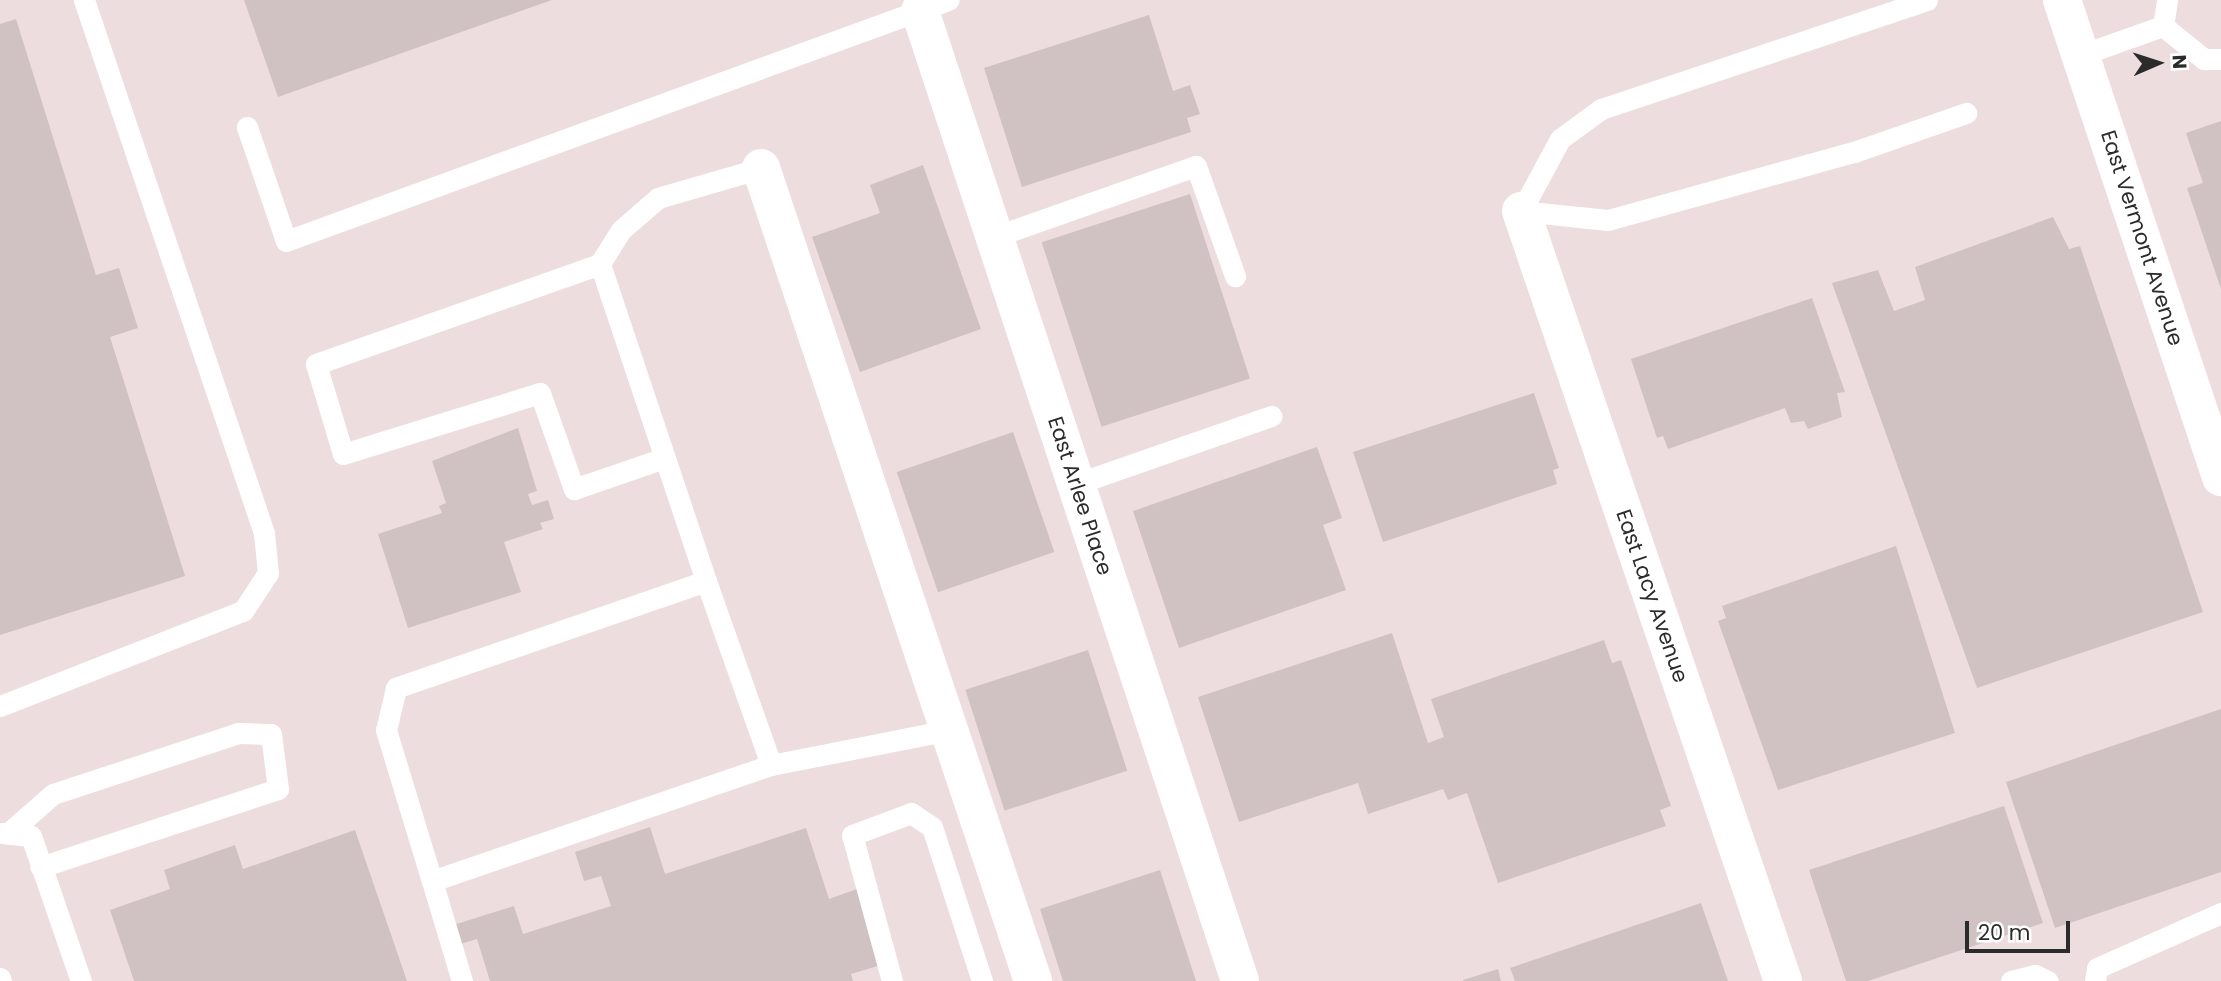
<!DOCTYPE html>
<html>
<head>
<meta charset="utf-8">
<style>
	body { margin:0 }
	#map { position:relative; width:2221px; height:981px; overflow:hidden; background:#eedddf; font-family:Poppins,sans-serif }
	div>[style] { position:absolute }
	.building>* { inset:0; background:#d0c2c2; transform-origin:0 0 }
	.lane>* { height:21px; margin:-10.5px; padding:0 10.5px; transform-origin:10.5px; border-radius:10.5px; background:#fff }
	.street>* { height:38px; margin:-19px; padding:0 19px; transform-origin:19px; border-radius:19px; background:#fff }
	.secondary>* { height:38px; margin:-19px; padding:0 19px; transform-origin:19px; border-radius:19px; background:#fff }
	span { translate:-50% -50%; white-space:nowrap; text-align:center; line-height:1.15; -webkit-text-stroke:7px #fff; paint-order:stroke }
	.street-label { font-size:21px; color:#2b2b2b }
	.north { position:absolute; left:2123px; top:28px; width:70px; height:70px; -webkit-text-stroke:5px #fff; paint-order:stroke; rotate:87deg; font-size:19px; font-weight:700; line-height:28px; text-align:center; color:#2b2b2b }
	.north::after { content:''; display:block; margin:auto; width:24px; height:32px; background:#2b2b2b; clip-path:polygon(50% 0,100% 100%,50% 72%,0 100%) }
	.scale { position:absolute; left:1965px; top:921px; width:105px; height:32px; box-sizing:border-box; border:4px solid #2b2b2b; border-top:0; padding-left:9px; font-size:21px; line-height:24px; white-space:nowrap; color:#2b2b2b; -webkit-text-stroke:5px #fff; paint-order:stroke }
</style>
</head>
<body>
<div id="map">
	<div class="building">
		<i style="clip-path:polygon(244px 0,552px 0,278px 97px)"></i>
		<i style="clip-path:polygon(1149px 15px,1173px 91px,1190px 85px,1200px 114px,1187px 118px,1191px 132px,1022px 187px,984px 68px)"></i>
		<i style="clip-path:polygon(16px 19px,96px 275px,119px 268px,138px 328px,110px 337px,185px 576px,0 635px,0 24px)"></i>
		<i style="clip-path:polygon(2221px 121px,2221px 289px,2187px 188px,2203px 183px,2186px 133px)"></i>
		<i style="clip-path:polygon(923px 165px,981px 329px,860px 372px,812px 237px,880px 213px,870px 185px)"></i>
		<i style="left:1190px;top:194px;width:194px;height:156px;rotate:72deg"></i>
		<i style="clip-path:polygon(2053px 217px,2069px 249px,2080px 246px,2203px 612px,1977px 688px,1832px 283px,1878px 270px,1894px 311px,1925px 300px,1915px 267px)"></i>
		<i style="clip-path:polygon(1812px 298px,1845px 392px,1837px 393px,1842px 417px,1808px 429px,1804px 421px,1791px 423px,1785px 408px,1668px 449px,1663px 436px,1657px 438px,1631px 359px)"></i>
		<i style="clip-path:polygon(1534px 393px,1559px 468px,1553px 470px,1557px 484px,1383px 542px,1353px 452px)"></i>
		<i style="clip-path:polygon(518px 428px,537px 491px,528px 494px,532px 505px,548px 500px,554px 519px,540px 523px,543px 529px,504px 542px,521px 592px,408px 628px,378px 534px,442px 513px,439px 506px,446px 503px,432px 461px)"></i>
		<i style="left:1013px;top:432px;width:127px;height:123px;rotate:71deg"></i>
		<i style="clip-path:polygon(1317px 447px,1342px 518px,1323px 525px,1346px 590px,1179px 648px,1133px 511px)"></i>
		<i style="clip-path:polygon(1896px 546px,1955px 733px,1778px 790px,1718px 621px,1726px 618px,1722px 606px)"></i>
		<i style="clip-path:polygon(1392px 633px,1428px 743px,1444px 737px,1431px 699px,1604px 640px,1612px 663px,1621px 660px,1671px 806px,1660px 810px,1666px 826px,1498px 883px,1467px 793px,1448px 800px,1443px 789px,1368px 814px,1358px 783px,1239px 822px,1198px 697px)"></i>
		<i style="left:1088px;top:650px;width:127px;height:129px;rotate:72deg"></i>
		<i style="clip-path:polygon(2221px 709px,2221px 872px,2055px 928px,2006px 782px)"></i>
		<i style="clip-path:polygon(2004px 806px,2043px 923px,1868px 981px,1846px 981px,1809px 870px)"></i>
		<i style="clip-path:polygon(650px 827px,665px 874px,806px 828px,829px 899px,857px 889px,881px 965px,851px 974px,853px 981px,490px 981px,477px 939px,457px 945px,450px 926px,514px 906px,523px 934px,611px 906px,601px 876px,584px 881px,575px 852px)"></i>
		<i style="clip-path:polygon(355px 830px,407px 981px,134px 981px,110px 910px,170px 889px,164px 870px,235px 845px,243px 869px)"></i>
		<i style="clip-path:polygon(1160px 870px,1196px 981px,1063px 981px,1040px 909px)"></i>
		<i style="clip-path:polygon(1701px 903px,1728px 981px,1515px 981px,1510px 968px)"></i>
		<i style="clip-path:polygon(1498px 969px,1501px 981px,1463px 981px,1463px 980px)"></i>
	</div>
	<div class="lane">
		<i style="left:1927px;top:0;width:344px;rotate:161.5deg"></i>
		<i style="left:1601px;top:109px;width:51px;rotate:143.8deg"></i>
		<i style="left:1560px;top:139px;width:82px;rotate:118.4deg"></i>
		<i style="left:1521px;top:211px;width:87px;rotate:5.9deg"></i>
		<i style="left:1608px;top:220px;width:255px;rotate:-15.5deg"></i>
		<i style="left:1854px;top:152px;width:119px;rotate:-19.2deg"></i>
		<i style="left:2163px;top:26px;width:53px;rotate:38.8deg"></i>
		<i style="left:2204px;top:59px;width:17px"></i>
		<i style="left:2163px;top:26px;width:26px;rotate:-81deg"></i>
		<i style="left:2081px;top:55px;width:87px;rotate:-19.5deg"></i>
		<i style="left:247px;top:127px;width:120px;rotate:71.1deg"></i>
		<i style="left:286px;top:241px;width:705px;rotate:-20deg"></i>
		<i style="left:761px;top:168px;width:107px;rotate:163.8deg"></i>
		<i style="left:658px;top:198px;width:49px;rotate:139.1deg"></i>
		<i style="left:621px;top:230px;width:40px;rotate:122deg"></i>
		<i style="left:600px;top:264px;width:334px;rotate:71.5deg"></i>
		<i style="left:706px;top:581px;width:195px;rotate:70.5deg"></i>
		<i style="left:771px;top:765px;width:181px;rotate:-11.1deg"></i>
		<i style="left:994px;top:237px;width:214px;rotate:-19.4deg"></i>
		<i style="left:1196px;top:166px;width:117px;rotate:70.5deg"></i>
		<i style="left:600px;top:264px;width:301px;rotate:160.6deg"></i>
		<i style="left:316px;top:364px;width:94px;rotate:73.3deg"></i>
		<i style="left:343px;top:454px;width:206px;rotate:-17.2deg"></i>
		<i style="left:540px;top:393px;width:102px;rotate:70.5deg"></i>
		<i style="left:574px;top:489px;width:95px;rotate:-19deg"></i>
		<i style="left:1076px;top:484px;width:207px;rotate:-19.2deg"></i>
		<i style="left:706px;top:581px;width:328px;rotate:161deg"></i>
		<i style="left:396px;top:688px;width:43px;rotate:103.4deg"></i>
		<i style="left:386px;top:730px;width:158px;rotate:73.1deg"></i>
		<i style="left:432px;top:881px;width:358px;rotate:-18.9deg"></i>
		<i style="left:0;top:706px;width:261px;rotate:-21.4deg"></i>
		<i style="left:243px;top:611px;width:45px;rotate:-56.7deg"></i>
		<i style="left:268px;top:573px;width:40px;rotate:-95.7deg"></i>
		<i style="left:264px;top:533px;width:563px;rotate:-108.66deg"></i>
		<i style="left:12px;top:830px;width:55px;rotate:-41.3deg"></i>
		<i style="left:53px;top:794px;width:195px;rotate:-18.2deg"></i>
		<i style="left:238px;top:733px;width:33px;rotate:2deg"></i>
		<i style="left:271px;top:734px;width:55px;rotate:82.7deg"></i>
		<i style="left:278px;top:789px;width:250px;rotate:161.8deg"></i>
		<i style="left:2px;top:833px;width:29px;rotate:6deg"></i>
		<i style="left:31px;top:836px;width:153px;rotate:71deg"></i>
		<i style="left:432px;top:881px;width:104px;rotate:73.3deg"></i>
		<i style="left:0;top:978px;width:3px;rotate:72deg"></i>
		<i style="left:892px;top:981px;width:151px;rotate:-105.3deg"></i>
		<i style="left:852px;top:835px;width:63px;rotate:-20.4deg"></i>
		<i style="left:911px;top:813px;width:25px;rotate:34deg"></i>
		<i style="left:932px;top:827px;width:162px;rotate:72deg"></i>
		<i style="left:2011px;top:981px;width:25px;rotate:-14deg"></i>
		<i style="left:2035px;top:975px;width:14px;rotate:25deg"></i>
		<i style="left:2095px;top:981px;width:13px;rotate:-81deg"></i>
		<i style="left:2097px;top:968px;width:136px;rotate:-23.9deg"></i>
	</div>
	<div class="street">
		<i style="left:920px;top:11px;width:1021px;rotate:71.74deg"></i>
		<i style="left:761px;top:168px;width:857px;rotate:71.5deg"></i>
		<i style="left:1521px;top:211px;width:813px;rotate:71.21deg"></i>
	</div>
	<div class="secondary">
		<i style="left:2062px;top:0;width:503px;rotate:71.57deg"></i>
	</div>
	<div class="street-label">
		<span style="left:2142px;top:238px;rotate:72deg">East Vermont Avenue</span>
		<span style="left:1080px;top:496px;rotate:72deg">East Arlee Place</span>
		<span style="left:1652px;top:596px;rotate:71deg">East Lacy Avenue</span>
	</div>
	<div class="north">N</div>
	<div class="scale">20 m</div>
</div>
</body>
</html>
